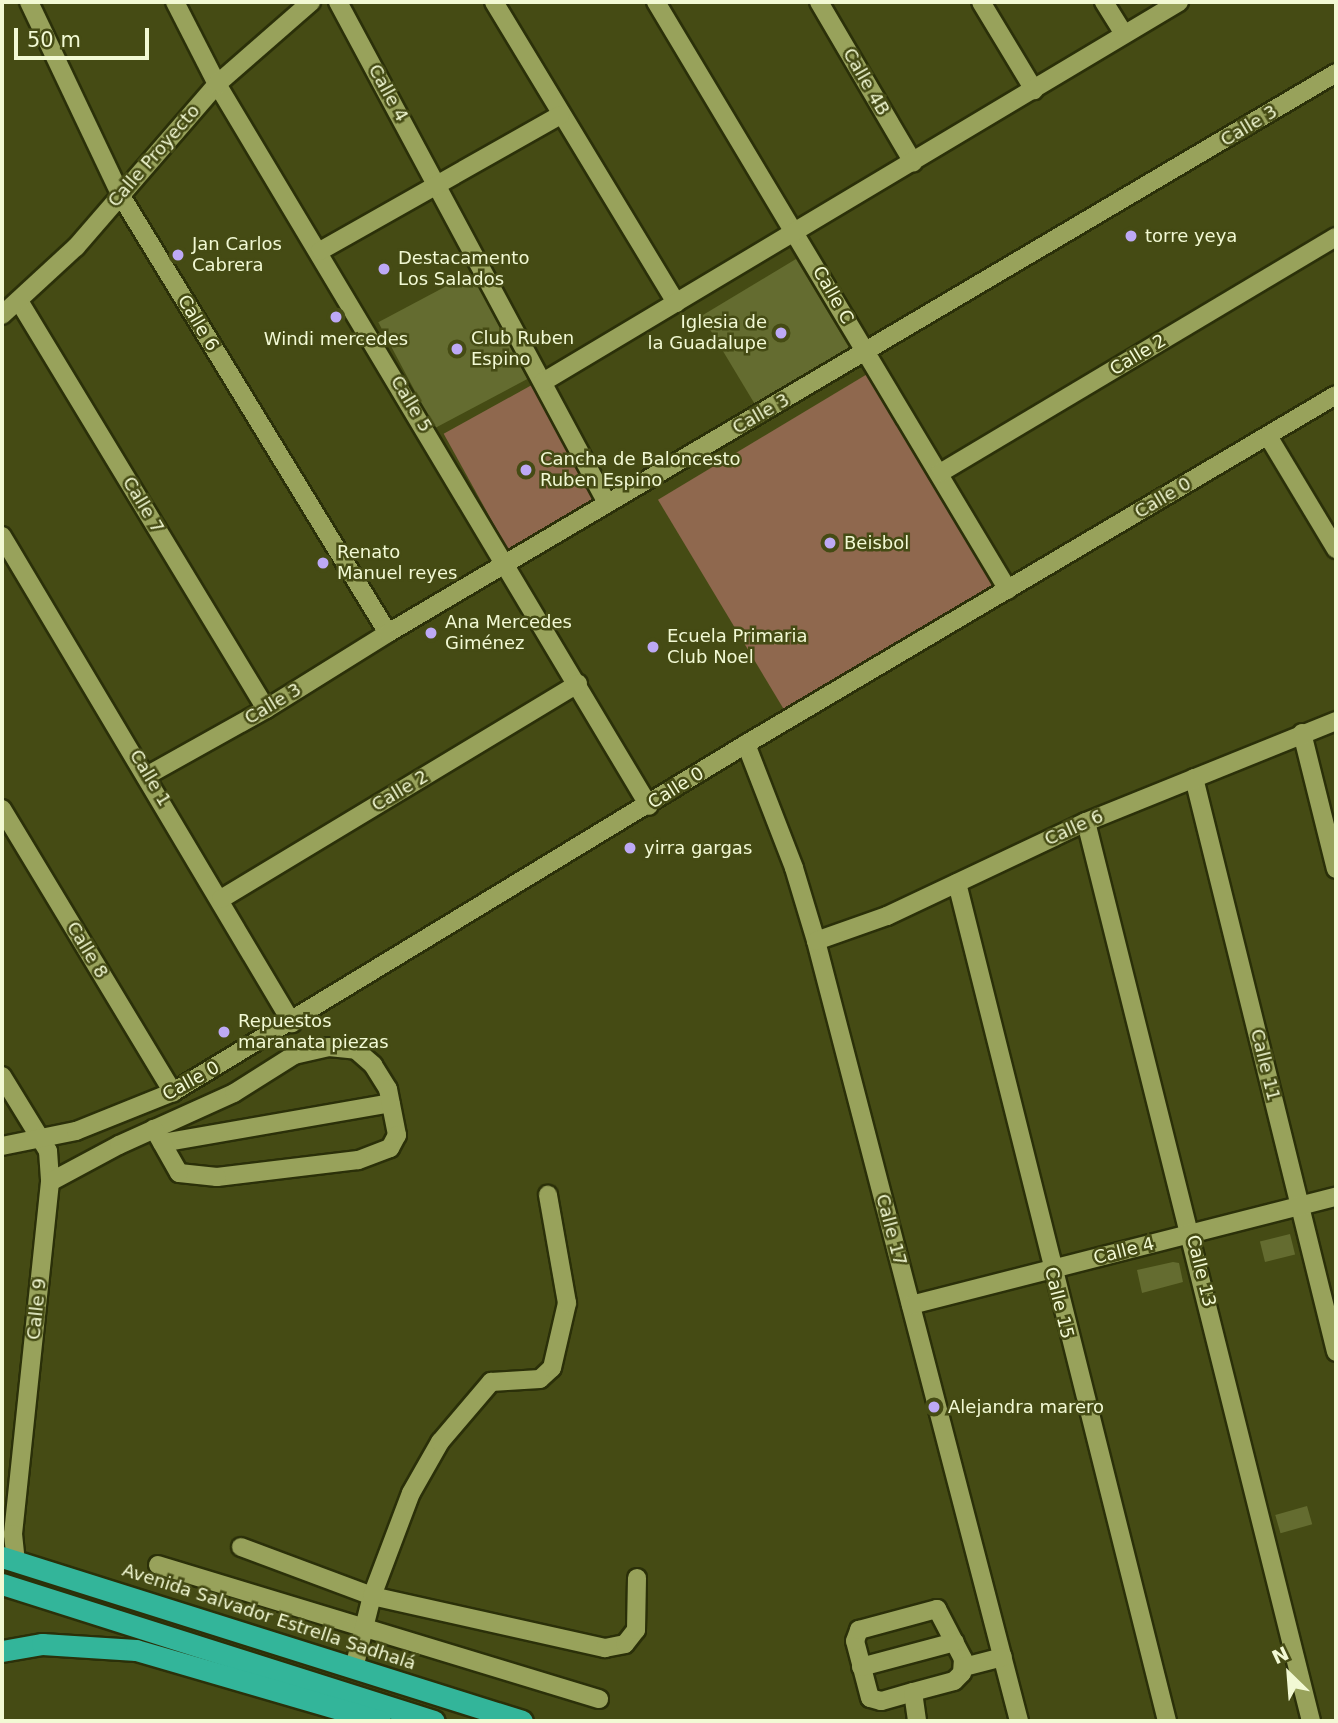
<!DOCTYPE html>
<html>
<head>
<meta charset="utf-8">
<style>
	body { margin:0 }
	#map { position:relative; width:1338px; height:1723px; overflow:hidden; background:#454b14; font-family:"DejaVu Sans",sans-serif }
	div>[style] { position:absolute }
	.green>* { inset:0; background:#8f684e; transform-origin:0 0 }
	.building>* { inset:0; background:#646c30; transform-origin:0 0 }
	.roads { filter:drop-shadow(2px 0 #2b3009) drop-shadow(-2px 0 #2b3009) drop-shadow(0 2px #2b3009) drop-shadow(0 -2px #2b3009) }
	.minor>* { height:18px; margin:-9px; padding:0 9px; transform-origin:9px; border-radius:9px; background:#98a25b }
	.highway>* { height:21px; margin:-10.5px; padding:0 10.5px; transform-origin:10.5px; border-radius:10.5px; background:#33b59a }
	.dots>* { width:19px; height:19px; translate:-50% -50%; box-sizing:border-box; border:4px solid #454b14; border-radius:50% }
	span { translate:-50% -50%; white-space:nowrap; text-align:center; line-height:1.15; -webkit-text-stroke:5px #454b14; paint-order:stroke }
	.street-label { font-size:18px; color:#f2f9d4 }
	.poi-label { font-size:18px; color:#f2f9d4 }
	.left { translate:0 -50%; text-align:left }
	.right { translate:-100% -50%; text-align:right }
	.frame { position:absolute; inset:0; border:4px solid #f2f9d4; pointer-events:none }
	.north { position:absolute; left:1254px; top:1639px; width:70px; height:70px; -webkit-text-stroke:5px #454b14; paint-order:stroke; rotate:335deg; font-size:19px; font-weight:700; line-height:28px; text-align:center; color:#f2f9d4 }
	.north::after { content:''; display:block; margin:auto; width:24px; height:32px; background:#f2f9d4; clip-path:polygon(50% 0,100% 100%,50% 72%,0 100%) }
	.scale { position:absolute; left:14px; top:28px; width:135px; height:32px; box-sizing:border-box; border:4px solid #f2f9d4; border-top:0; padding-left:9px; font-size:21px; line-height:24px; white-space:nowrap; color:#f2f9d4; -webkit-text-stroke:5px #454b14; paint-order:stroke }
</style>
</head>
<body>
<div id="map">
	<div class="green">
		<i style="left:874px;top:370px;width:253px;height:252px;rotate:59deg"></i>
		<i style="left:539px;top:381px;width:142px;height:109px;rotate:61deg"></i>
	</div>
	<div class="building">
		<i style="left:796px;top:259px;width:103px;height:110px;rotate:59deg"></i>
		<i style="left:471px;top:273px;width:120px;height:105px;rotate:62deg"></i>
		<i style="left:1290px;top:1234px;width:21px;height:31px;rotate:76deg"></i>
		<i style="clip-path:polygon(1173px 1262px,1179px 1263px,1183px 1282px,1142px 1293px,1137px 1270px)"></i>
		<i style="left:1307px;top:1506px;width:19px;height:33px;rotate:74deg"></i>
	</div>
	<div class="roads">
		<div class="minor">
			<i style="left:29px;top:2px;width:215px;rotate:64.6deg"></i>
			<i style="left:121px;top:196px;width:512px;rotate:58.58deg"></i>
			<i style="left:175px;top:2px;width:92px;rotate:62.9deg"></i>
			<i style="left:217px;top:84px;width:841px;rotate:59.11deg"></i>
			<i style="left:338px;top:2px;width:569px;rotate:61.77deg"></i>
			<i style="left:494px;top:2px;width:352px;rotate:58.8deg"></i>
			<i style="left:656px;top:2px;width:685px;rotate:59.09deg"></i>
			<i style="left:819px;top:2px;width:186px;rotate:59.6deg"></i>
			<i style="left:981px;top:2px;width:103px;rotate:58.9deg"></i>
			<i style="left:1104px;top:2px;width:38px;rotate:58deg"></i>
			<i style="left:320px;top:251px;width:276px;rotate:-29.5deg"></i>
			<i style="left:19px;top:301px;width:477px;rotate:58.8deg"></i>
			<i style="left:2px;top:315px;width:100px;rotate:-42.6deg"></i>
			<i style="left:76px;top:247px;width:216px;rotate:-49.1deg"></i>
			<i style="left:217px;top:84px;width:125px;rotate:-41.1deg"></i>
			<i style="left:543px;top:382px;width:741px;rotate:-30.86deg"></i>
			<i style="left:1268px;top:436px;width:132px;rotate:59deg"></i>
			<i style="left:940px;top:473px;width:461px;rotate:-30.8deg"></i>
			<i style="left:2px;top:536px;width:567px;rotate:59.23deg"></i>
			<i style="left:1302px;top:733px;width:140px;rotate:76deg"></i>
			<i style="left:746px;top:744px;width:133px;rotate:68.8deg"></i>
			<i style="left:794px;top:868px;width:76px;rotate:73.2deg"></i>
			<i style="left:816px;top:941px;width:806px;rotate:75.41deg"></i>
			<i style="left:148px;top:775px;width:135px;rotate:-29.2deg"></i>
			<i style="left:266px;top:709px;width:144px;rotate:-31.9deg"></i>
			<i style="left:388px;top:633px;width:1101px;rotate:-30.57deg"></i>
			<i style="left:1194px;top:778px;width:591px;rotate:76.1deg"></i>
			<i style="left:2px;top:809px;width:331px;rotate:58.9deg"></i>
			<i style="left:1086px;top:822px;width:927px;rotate:75.95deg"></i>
			<i style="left:957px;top:883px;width:864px;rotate:75.93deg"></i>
			<i style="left:221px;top:899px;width:417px;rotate:-31.1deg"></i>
			<i style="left:816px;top:941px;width:75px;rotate:-19.4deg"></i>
			<i style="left:887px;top:916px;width:220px;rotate:-25.3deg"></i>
			<i style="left:1086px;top:822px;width:270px;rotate:-22deg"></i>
			<i style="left:2px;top:1076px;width:88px;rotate:58.5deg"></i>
			<i style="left:48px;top:1151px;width:31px;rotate:86deg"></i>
			<i style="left:50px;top:1182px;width:354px;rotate:96deg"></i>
			<i style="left:13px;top:1534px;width:27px;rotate:84deg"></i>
			<i style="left:162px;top:1143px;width:232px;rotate:-9.9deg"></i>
			<i style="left:2px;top:1146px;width:76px;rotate:-11.5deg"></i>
			<i style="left:76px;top:1131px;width:105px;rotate:-21.9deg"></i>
			<i style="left:173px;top:1092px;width:670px;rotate:-31.27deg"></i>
			<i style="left:746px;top:744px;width:685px;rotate:-30.61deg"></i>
			<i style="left:50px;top:1182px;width:78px;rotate:-28.2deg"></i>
			<i style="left:119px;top:1145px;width:126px;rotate:-24.3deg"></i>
			<i style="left:234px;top:1093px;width:71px;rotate:-32.3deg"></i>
			<i style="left:294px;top:1055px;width:36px;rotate:-13deg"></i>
			<i style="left:329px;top:1047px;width:27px;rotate:6deg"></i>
			<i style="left:356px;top:1050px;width:23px;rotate:41deg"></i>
			<i style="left:373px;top:1065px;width:28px;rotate:58deg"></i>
			<i style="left:388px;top:1089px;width:47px;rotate:78.9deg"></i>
			<i style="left:397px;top:1135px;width:15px;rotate:118deg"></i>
			<i style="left:390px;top:1148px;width:34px;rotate:159deg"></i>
			<i style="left:358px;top:1160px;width:142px;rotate:173.1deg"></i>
			<i style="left:217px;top:1177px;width:38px;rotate:-174deg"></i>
			<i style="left:179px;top:1173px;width:51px;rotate:-119.6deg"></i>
			<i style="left:911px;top:1305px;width:439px;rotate:-14.3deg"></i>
			<i style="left:241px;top:1547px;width:140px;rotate:20.5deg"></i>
			<i style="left:372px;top:1596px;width:239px;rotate:12.6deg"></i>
			<i style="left:605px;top:1648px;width:20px;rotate:-11deg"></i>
			<i style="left:625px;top:1644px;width:18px;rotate:-52deg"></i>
			<i style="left:636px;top:1630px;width:52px;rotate:-88.9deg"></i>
			<i style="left:158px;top:1565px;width:461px;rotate:16.9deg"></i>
			<i style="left:937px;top:1609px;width:56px;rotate:62.5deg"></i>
			<i style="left:963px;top:1659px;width:14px;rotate:94deg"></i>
			<i style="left:962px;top:1673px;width:11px;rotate:135deg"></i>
			<i style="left:954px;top:1681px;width:42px;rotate:165deg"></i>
			<i style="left:913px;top:1692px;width:33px;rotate:164deg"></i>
			<i style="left:881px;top:1701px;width:11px;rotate:-165deg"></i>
			<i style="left:870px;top:1698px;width:59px;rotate:-104.7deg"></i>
			<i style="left:855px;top:1641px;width:12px;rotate:-70deg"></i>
			<i style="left:859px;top:1630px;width:81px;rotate:-15.1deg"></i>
			<i style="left:861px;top:1667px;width:97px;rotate:-14.9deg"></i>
			<i style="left:964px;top:1667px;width:40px;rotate:-14.4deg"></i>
			<i style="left:354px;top:1668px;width:74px;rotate:-76deg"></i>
			<i style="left:372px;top:1596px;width:110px;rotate:-69.3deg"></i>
			<i style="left:411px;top:1493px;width:59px;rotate:-60.4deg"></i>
			<i style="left:440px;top:1442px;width:79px;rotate:-49.6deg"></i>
			<i style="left:491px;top:1382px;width:49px;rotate:-3.5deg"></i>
			<i style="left:540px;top:1379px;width:16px;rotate:-43deg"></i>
			<i style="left:552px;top:1368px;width:67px;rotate:-77deg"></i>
			<i style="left:567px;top:1303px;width:110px;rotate:-100deg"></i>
			<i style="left:913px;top:1692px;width:29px;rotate:82deg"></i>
		</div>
		<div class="highway">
			<i style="left:2px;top:1557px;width:545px;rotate:17.5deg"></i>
			<i style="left:2px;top:1584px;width:453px;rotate:17.6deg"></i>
			<i style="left:2px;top:1651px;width:41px;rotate:-9.9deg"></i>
			<i style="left:42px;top:1644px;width:94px;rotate:3.7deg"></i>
			<i style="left:136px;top:1650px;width:254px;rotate:16.2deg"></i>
		</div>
	</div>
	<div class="dots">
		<i style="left:1131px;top:236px;background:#bda9f5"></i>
		<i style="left:178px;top:255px;background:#bda9f5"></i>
		<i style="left:384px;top:269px;background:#bda9f5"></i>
		<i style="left:336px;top:317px;background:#bda9f5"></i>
		<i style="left:781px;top:333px;background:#bda9f5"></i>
		<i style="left:457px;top:349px;background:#bda9f5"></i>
		<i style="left:526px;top:470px;background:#bda9f5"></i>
		<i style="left:830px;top:543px;background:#bda9f5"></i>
		<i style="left:323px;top:563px;background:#bda9f5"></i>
		<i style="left:431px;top:633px;background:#bda9f5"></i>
		<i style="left:653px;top:647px;background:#bda9f5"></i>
		<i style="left:630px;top:848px;background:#bda9f5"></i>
		<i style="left:224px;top:1032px;background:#bda9f5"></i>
		<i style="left:934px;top:1407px;background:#bda9f5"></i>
	</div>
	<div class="street-label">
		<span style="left:866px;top:82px;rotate:60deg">Calle 4B</span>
		<span style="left:388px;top:93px;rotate:61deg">Calle 4</span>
		<span style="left:1249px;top:126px;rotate:-31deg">Calle 3</span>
		<span style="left:154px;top:156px;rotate:-49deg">Calle Proyecto</span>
		<span style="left:833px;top:295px;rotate:60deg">Calle C</span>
		<span style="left:198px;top:323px;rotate:59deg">Calle 6</span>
		<span style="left:1138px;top:355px;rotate:-31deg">Calle 2</span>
		<span style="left:411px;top:404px;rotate:59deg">Calle 5</span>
		<span style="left:761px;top:414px;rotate:-30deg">Calle 3</span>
		<span style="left:1163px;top:498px;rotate:-31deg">Calle 0</span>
		<span style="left:143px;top:505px;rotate:59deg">Calle 7</span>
		<span style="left:273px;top:704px;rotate:-31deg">Calle 3</span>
		<span style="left:150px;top:778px;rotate:59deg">Calle 1</span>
		<span style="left:676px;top:788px;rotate:-32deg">Calle 0</span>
		<span style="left:400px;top:791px;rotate:-31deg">Calle 2</span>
		<span style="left:1074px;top:828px;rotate:-24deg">Calle 6</span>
		<span style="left:87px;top:950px;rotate:59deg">Calle 8</span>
		<span style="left:1265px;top:1065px;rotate:76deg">Calle 11</span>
		<span style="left:191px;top:1081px;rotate:-29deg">Calle 0</span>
		<span style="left:891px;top:1230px;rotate:75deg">Calle 17</span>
		<span style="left:1124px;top:1251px;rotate:-14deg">Calle 4</span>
		<span style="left:1201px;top:1271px;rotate:76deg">Calle 13</span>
		<span style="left:1059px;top:1303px;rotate:76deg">Calle 15</span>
		<span style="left:37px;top:1309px;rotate:-84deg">Calle 9</span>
		<span style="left:269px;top:1617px;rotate:18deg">Avenida Salvador Estrella Sadhalá</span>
	</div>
	<div class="poi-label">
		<span class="left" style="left:1145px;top:236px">torre yeya</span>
		<span class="left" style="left:192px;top:255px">Jan Carlos<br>Cabrera</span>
		<span class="left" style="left:398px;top:269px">Destacamento<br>Los Salados</span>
		<span class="right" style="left:767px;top:333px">Iglesia de<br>la Guadalupe</span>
		<span style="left:336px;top:339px">Windi mercedes</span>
		<span class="left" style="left:471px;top:349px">Club Ruben<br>Espino</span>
		<span class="left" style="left:540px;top:470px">Cancha de Baloncesto<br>Ruben Espino</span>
		<span class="left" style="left:844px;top:543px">Beisbol</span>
		<span class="left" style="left:337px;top:563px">Renato<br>Manuel reyes</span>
		<span class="left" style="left:445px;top:633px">Ana Mercedes<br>Giménez</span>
		<span class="left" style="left:667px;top:647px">Ecuela Primaria<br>Club Noel</span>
		<span class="left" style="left:644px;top:848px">yirra gargas</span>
		<span class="left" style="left:238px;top:1032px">Repuestos<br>maranata piezas</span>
		<span class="left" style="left:948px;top:1407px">Alejandra marero</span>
	</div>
	<div class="frame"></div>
	<div class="north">N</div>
	<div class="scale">50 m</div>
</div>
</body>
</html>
